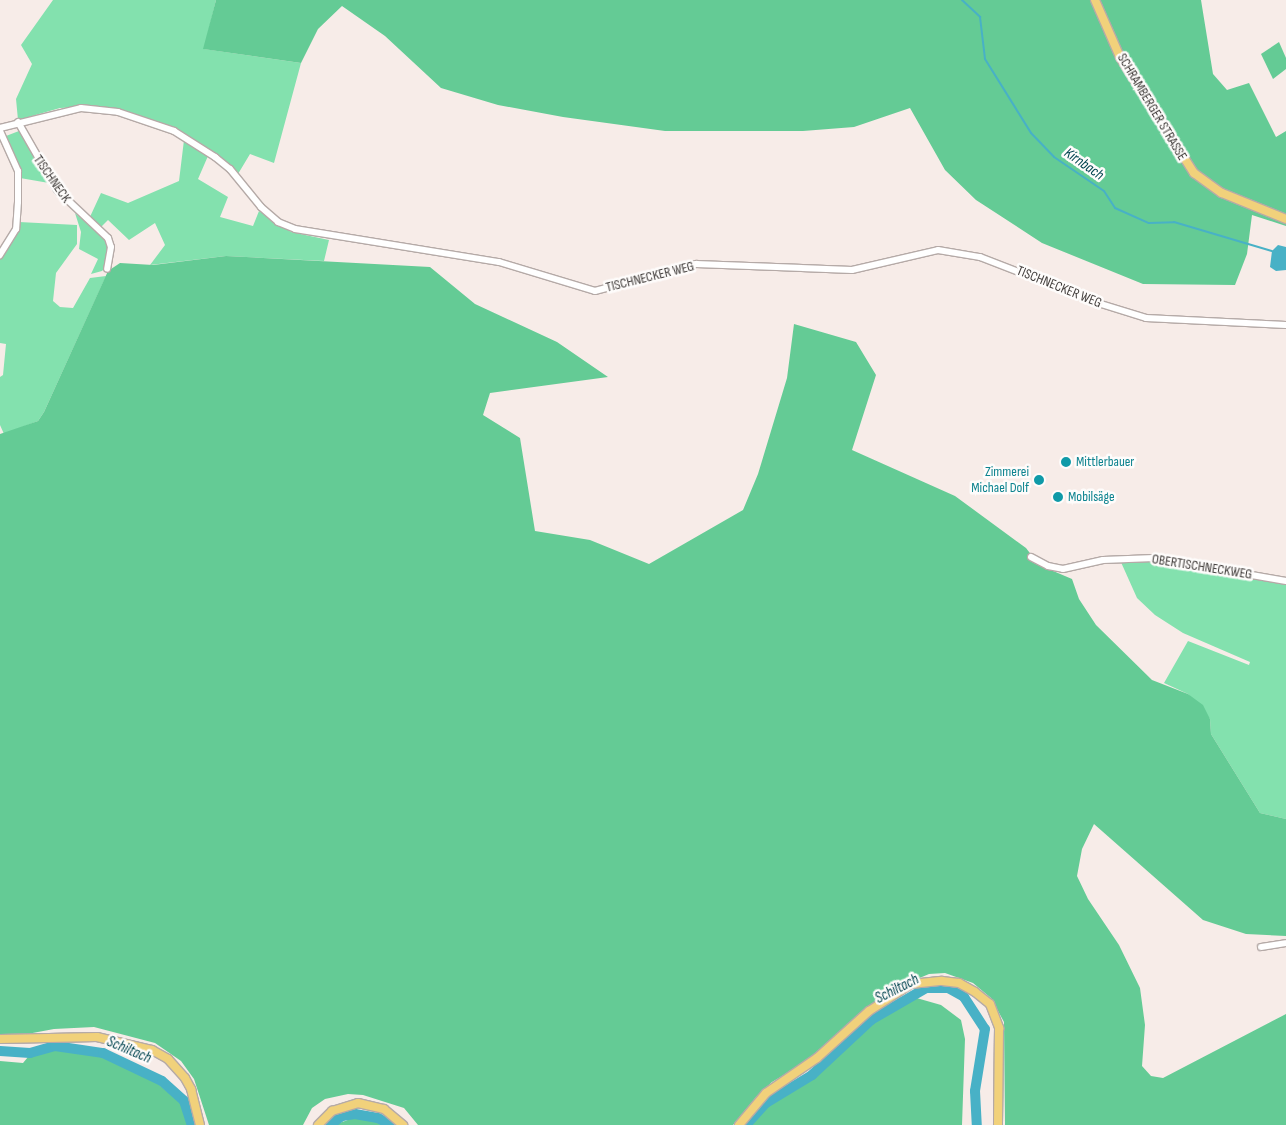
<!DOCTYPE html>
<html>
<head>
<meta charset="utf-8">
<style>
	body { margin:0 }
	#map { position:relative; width:1286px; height:1125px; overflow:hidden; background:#f7ece8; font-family:"Sofia Sans Condensed",sans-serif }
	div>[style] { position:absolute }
	.green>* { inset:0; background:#83e1ae }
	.forest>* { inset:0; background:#64cb95 }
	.water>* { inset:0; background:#48b1c6 }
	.stream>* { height:2px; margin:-1px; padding:0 1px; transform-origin:1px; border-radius:1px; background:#48b1c6 }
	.river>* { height:10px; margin:-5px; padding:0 5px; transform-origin:5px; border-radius:5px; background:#48b1c6 }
	.roads { filter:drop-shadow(1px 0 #b5aaa7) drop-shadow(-1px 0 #b5aaa7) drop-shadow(0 1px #b5aaa7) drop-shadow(0 -1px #b5aaa7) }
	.minor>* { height:6px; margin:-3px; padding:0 3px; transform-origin:3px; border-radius:3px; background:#fff }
	.major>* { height:8px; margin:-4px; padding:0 4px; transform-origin:4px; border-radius:4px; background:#f1d17b }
	.dots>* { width:14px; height:14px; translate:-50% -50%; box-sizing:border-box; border:2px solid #fefcfb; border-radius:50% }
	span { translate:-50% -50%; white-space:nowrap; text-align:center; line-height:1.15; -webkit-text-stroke:5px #fefcfb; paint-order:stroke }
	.street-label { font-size:14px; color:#403c3a }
	.culture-label { font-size:14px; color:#0d838f }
	.left { translate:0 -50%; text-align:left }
	.right { translate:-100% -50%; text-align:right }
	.water-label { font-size:15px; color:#00444f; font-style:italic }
</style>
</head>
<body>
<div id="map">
	<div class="green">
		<i style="clip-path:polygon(53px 0,216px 0,204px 49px,301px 63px,274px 163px,250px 154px,238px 174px,187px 137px,101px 106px,60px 108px,18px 120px,16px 99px,32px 64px,21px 45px)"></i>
		<i style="clip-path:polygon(19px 131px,37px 162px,49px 183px,20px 178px,6px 136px)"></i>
		<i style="clip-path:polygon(184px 140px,208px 156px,198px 179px,228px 197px,220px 217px,253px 226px,259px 211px,291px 232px,329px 240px,324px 261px,226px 256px,150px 265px,165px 245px,155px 223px,129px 240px,108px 220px,100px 228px,89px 219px,101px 193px,128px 203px,179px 181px)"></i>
		<i style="clip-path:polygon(75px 213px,109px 243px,106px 267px,102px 271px,91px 274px,98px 259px,79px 249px,81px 232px)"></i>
		<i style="clip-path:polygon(19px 222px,77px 225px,77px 244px,56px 273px,53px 301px,60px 307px,73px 308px,90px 278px,106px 276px,44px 412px,38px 421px,4px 434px,0 425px,0 377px,3px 375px,6px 344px,0 343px,0 256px)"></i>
		<i style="clip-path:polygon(1120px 560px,1166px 561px,1286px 584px,1286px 819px,1260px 813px,1211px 734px,1210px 719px,1188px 694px,1164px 683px,1188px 641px,1249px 665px,1250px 662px,1183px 633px,1155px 615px,1137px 598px)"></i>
	</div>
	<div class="forest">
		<i style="clip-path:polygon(216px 0,1201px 0,1213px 74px,1227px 90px,1249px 83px,1276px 137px,1286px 131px,1286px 226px,1252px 215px,1247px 254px,1235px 285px,1143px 284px,1042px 243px,976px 200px,945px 170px,910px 108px,854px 127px,803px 131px,665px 131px,563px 117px,498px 105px,441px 88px,385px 36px,342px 6px,318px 29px,301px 63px,203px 49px)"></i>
		<i style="clip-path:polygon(1279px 42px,1286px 58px,1286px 69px,1273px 79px,1261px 54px)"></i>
		<i style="clip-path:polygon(226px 256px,430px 267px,475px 304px,557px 342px,608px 377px,490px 393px,483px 415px,520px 438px,535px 531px,590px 540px,649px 564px,743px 510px,758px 474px,787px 378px,794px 324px,856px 342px,876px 375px,852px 450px,955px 496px,1026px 548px,1039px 565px,1072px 579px,1079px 599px,1096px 625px,1152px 680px,1188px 694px,1203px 705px,1210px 719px,1211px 734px,1260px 813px,1286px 819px,1286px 936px,1246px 934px,1203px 920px,1094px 824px,1082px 849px,1077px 876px,1088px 899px,1119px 945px,1140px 988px,1145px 1025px,1142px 1066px,1151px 1076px,1163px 1078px,1286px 1014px,1286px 1125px,1005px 1125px,1004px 1022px,991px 998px,973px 983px,945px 973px,929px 974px,903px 985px,806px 1062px,772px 1082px,757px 1096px,733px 1125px,418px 1125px,404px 1108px,363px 1095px,348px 1094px,325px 1099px,312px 1108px,303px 1125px,209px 1125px,194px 1079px,181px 1061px,155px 1043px,94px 1027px,54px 1029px,11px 1037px,0 1034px,0 434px,38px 421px,44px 412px,108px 271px,120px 263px,153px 265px)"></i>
		<i style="clip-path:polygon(913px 997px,941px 1005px,961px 1020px,965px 1039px,962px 1125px,751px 1125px,773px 1101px,811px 1077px,880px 1015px)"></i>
		<i style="clip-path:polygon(64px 1048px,96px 1054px,145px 1073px,181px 1103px,188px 1125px,0 1125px,0 1061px,23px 1063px,28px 1057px)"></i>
		<i style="clip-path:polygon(356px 1117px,375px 1121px,384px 1125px,334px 1125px)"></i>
	</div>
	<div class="water">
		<i style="clip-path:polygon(1278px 245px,1286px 247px,1286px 270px,1276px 271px,1270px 267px,1272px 251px)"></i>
	</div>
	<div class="stream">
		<i style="left:962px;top:0;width:25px;rotate:43deg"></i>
		<i style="left:980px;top:17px;width:42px;rotate:83.2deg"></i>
		<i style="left:985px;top:59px;width:87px;rotate:58.1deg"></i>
		<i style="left:1031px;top:133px;width:33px;rotate:46deg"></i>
		<i style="left:1054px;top:157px;width:60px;rotate:34.2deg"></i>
		<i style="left:1104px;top:191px;width:20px;rotate:57deg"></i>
		<i style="left:1115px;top:208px;width:37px;rotate:24deg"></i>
		<i style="left:1149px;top:223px;width:25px;rotate:-2deg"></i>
		<i style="left:1174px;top:222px;width:102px;rotate:16.5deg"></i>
	</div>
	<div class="river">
		<i style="left:0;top:1051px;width:30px;rotate:4deg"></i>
		<i style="left:30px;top:1053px;width:26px;rotate:-16deg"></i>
		<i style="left:55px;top:1046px;width:49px;rotate:8.3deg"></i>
		<i style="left:103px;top:1053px;width:65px;rotate:25.4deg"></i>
		<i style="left:162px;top:1081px;width:30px;rotate:42deg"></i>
		<i style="left:184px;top:1101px;width:25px;rotate:72deg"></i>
		<i style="left:330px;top:1125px;width:15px;rotate:-37deg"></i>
		<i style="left:342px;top:1116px;width:13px;rotate:-9deg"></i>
		<i style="left:355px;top:1114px;width:23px;rotate:10deg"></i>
		<i style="left:378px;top:1118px;width:15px;rotate:28deg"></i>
		<i style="left:746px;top:1125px;width:30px;rotate:-48deg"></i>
		<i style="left:766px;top:1103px;width:54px;rotate:-31.3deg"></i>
		<i style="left:812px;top:1075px;width:81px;rotate:-43deg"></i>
		<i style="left:871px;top:1020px;width:64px;rotate:-30.2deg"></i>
		<i style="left:926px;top:988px;width:22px"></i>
		<i style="left:948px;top:988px;width:18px;rotate:29deg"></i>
		<i style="left:964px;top:997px;width:38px;rotate:57deg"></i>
		<i style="left:985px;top:1029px;width:63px;rotate:99.2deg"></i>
		<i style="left:975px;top:1091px;width:34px;rotate:87deg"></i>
	</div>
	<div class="roads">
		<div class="minor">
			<i style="left:18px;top:122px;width:78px;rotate:60.2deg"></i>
			<i style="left:57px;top:190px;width:70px;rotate:43.3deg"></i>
			<i style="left:108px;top:238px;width:9px;rotate:72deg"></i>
			<i style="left:111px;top:247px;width:22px;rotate:100deg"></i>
			<i style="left:0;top:128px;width:83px;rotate:-13.9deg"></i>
			<i style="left:81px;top:108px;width:37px;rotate:6deg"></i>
			<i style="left:118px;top:112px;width:59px;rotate:18.7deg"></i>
			<i style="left:174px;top:131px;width:49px;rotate:32.4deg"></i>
			<i style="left:215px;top:157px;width:19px;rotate:39deg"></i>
			<i style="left:230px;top:169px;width:49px;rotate:50.8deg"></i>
			<i style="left:261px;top:207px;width:23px;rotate:41deg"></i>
			<i style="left:278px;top:222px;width:18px;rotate:22deg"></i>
			<i style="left:295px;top:229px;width:207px;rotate:9.2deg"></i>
			<i style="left:499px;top:262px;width:100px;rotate:16.8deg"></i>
			<i style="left:595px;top:291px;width:105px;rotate:-15deg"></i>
			<i style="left:696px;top:264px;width:156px;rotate:2.2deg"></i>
			<i style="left:852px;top:270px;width:88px;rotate:-13.1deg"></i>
			<i style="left:938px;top:250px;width:43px;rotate:9.5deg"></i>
			<i style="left:980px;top:257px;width:130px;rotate:21.2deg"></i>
			<i style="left:1101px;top:304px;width:47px;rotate:17.3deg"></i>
			<i style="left:1146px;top:318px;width:140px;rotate:2.9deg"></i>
			<i style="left:0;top:131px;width:44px;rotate:65.8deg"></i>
			<i style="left:18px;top:171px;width:31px;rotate:90deg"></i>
			<i style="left:18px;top:202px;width:27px;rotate:94deg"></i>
			<i style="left:16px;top:229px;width:31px;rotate:122deg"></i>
			<i style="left:1031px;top:557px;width:19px;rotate:28deg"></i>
			<i style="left:1048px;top:566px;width:15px;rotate:11deg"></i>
			<i style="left:1063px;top:569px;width:41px;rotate:-12.7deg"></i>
			<i style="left:1103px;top:560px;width:51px;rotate:-2.2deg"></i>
			<i style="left:1154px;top:558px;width:134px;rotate:9.9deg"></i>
			<i style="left:1261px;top:947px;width:25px;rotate:-9deg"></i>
		</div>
		<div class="major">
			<i style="left:1095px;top:0;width:62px;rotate:66.3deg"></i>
			<i style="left:1120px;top:57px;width:138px;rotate:57.5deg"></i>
			<i style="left:1194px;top:173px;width:34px;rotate:36deg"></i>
			<i style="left:1222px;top:193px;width:69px;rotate:22.1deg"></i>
			<i style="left:0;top:1039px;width:97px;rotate:-1.2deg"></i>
			<i style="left:97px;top:1037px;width:57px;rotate:13.3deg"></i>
			<i style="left:152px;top:1050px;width:18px;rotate:29deg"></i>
			<i style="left:168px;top:1059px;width:25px;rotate:48deg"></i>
			<i style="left:185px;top:1078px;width:13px;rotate:61deg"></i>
			<i style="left:191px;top:1089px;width:37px;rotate:76deg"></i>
			<i style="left:318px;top:1125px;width:20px;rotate:-45deg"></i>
			<i style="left:332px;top:1111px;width:27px;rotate:-17deg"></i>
			<i style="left:358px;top:1103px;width:27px;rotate:13deg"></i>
			<i style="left:384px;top:1109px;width:25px;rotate:40deg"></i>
			<i style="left:739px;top:1125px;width:42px;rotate:-49.8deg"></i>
			<i style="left:766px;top:1093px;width:62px;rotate:-34.5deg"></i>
			<i style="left:817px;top:1058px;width:70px;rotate:-42.1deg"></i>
			<i style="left:869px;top:1011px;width:50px;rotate:-32.7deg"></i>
			<i style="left:911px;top:984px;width:31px;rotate:-6deg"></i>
			<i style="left:942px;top:981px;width:17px;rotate:7deg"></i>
			<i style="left:959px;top:983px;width:18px;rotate:29deg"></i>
			<i style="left:975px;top:992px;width:19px;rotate:39deg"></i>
			<i style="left:990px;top:1004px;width:26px;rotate:69deg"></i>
			<i style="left:999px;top:1028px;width:97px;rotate:90.6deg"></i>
		</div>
	</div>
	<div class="dots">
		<i style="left:1066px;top:462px;background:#0f9aa8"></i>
		<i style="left:1039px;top:480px;background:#0f9aa8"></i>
		<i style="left:1058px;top:497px;background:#0f9aa8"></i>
	</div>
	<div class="street-label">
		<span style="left:1152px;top:107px;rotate:59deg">SCHRAMBERGER STRASSE</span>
		<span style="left:52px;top:179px;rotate:55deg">TISCHNECK</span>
		<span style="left:650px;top:277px;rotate:-14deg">TISCHNECKER WEG</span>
		<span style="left:1059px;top:287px;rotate:22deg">TISCHNECKER WEG</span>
		<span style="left:1202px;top:567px;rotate:9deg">OBERTISCHNECKWEG</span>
	</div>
	<div class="culture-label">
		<span class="left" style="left:1076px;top:462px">Mittlerbauer</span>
		<span class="right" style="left:1029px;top:480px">Zimmerei<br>Michael Dolf</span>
		<span class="left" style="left:1068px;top:497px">Mobilsäge</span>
	</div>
	<div class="water-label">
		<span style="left:1084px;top:164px;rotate:35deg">Kirnbach</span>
		<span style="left:897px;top:989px;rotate:-27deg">Schiltach</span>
		<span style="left:129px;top:1050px;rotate:23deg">Schiltach</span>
	</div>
</div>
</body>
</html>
